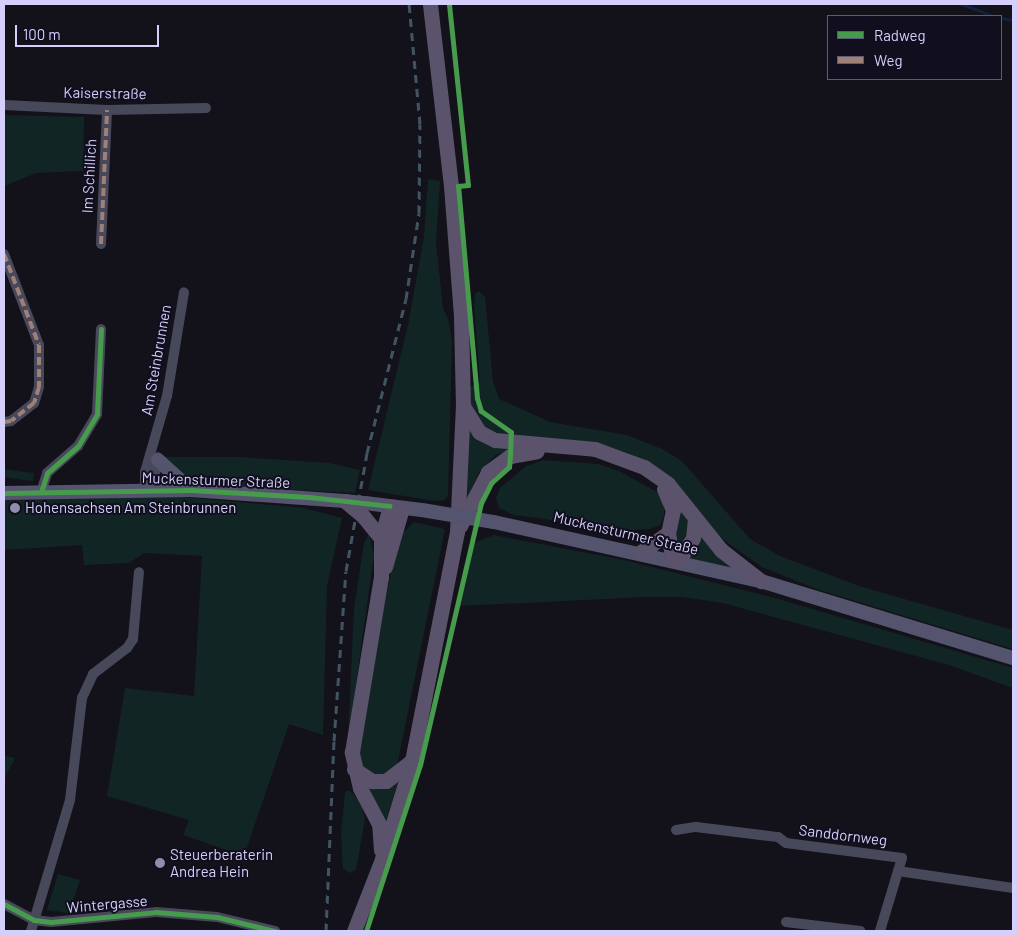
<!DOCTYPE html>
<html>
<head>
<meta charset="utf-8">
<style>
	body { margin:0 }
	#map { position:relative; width:1017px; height:935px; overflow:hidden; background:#13121a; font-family:Barlow,sans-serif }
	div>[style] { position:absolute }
	.green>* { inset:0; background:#122525; transform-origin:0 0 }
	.stream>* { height:3px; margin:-1.5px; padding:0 1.5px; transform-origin:1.5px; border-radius:1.5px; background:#11213d }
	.street>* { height:10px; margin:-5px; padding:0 5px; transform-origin:5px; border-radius:5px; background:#48485b }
	.secondary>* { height:14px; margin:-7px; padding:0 7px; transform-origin:7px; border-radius:7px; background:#55546e }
	.primary>* { height:15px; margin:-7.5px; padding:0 7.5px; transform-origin:7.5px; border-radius:7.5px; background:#5b526c }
	.rail>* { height:3px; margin-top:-1.5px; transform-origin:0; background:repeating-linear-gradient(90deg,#415462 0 8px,transparent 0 14px) }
	.secondary-bridge>* { height:14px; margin:-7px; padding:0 7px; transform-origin:7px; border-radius:7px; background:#55546e }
	.primary-bridge>* { height:15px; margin:-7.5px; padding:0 7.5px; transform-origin:7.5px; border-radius:7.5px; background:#5b526c }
	.quiet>* { height:4px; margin-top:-2px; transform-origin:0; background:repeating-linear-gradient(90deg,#9e8076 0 8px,transparent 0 12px) }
	.cycleway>* { height:5px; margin:-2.5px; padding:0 2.5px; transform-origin:2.5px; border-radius:2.5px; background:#469c4c }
	.dots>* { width:14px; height:14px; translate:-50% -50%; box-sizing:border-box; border:2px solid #110e1e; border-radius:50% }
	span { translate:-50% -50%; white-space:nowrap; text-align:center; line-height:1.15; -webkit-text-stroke:4px #110e1e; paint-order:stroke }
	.street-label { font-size:15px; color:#d4cffb }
	.poi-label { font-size:15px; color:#d4cffb }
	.left { translate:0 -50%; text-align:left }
	.frame { position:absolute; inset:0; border:5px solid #d4cffb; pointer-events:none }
	.legend { position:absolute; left:827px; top:15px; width:175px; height:65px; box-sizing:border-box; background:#110e1e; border:1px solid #5f5b76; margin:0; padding:6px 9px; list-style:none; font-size:15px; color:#d4cffb }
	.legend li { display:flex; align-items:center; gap:10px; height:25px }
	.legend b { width:25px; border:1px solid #5f5b76 }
	.scale { position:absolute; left:15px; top:25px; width:144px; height:22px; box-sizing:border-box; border:2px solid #d4cffb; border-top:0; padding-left:6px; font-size:15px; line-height:18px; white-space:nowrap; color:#d4cffb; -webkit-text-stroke:4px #110e1e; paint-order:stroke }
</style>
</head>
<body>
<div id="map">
	<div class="green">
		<i style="clip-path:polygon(4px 115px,84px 117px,83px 171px,36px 173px,4px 186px)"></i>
		<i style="clip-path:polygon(428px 179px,440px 181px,436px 243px,443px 308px,448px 319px,452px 340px,448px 495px,445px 500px,435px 501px,368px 490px,408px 325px,424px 237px)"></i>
		<i style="clip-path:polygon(479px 291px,485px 297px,493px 381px,499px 399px,550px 422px,627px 435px,662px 449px,682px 461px,750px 539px,780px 556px,859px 586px,1013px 630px,1013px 649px,816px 589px,762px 567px,724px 540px,650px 465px,628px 453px,603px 445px,515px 438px,483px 428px,469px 406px,469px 387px,480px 382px,474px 305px,475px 294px)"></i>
		<i style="clip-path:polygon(469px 426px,508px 447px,508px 451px,496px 455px,479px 472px,465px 504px)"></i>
		<i style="clip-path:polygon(162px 457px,239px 457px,329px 463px,360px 470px,355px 493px,221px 486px,214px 480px,184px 478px)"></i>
		<i style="clip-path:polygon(543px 460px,598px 464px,621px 472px,657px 492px,664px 504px,664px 517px,660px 525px,650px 529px,628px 530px,514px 515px,499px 508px,496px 498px,500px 488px,526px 466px)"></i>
		<i style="left:34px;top:473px;width:8px;height:30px;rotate:97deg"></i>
		<i style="clip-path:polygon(183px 497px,304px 508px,342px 518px,327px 586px,323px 735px,289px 724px,244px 856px,183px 835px,189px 820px,107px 796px,125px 688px,194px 696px,202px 556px,144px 553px,129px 563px,84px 565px,82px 545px,4px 550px,4px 500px)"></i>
		<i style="clip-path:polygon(676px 501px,689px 522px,688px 531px,678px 550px,674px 529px)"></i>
		<i style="clip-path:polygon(414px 522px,445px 529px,398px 761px,395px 771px,380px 778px,362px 771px,358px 751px,392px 564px,402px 534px)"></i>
		<i style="clip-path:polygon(698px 530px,741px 571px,686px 558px)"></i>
		<i style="clip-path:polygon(369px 534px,374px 555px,348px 740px,354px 609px,364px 543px)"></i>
		<i style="clip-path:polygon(494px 535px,624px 560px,775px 598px,1013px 668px,1013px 688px,949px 665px,723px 603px,682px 597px,645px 597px,459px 606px,468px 555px,476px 542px)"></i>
		<i style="clip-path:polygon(4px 756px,15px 758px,6px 775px,4px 798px)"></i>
		<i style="clip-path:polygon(398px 782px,384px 828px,362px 785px,384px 788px)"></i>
		<i style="clip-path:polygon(349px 790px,361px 802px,365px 819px,356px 870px,350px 873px,343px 869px,341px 833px,345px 792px)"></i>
		<i style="clip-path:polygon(58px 874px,80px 880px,69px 913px,47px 910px)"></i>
	</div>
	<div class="stream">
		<i style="left:962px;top:4px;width:33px;rotate:21deg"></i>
		<i style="left:1001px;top:18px;width:12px;rotate:9deg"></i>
	</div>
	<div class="street">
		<i style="left:4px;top:105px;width:103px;rotate:2.8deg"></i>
		<i style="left:107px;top:110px;width:99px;rotate:-1.2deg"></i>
		<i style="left:101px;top:244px;width:134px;rotate:-87.4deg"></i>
		<i style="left:4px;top:254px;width:97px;rotate:69deg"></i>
		<i style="left:39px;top:345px;width:42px;rotate:90deg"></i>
		<i style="left:39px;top:387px;width:17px;rotate:107deg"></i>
		<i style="left:34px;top:403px;width:29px;rotate:142deg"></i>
		<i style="left:11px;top:421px;width:7px;rotate:172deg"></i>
		<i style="left:145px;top:489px;width:17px;rotate:-90deg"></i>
		<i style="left:145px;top:472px;width:79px;rotate:-73.9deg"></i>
		<i style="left:167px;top:396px;width:105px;rotate:-80.7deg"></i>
		<i style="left:145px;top:489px;width:18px;rotate:-56deg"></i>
		<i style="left:155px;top:474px;width:17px;rotate:-80deg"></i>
		<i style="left:41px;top:492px;width:20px;rotate:-72deg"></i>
		<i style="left:47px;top:473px;width:41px;rotate:-41.1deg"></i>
		<i style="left:78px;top:446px;width:37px;rotate:-59deg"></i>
		<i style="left:97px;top:414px;width:85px;rotate:-87.3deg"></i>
		<i style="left:676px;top:830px;width:20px;rotate:-9deg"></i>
		<i style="left:696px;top:827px;width:83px;rotate:7deg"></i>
		<i style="left:778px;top:837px;width:10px;rotate:37deg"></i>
		<i style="left:786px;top:843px;width:117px;rotate:7.4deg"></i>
		<i style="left:902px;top:858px;width:76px;rotate:106.8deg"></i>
		<i style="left:898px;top:871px;width:116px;rotate:8.4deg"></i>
		<i style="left:4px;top:904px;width:34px;rotate:28deg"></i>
		<i style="left:34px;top:920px;width:17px;rotate:7deg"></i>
		<i style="left:51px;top:922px;width:105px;rotate:-5.4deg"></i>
		<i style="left:156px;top:912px;width:61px;rotate:4.7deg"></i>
		<i style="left:217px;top:917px;width:60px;rotate:13.6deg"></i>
		<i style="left:786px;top:922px;width:75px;rotate:6.9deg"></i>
		<i style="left:31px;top:931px;width:137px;rotate:-73.4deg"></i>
		<i style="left:70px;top:800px;width:103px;rotate:-83.3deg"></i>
		<i style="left:82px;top:698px;width:26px;rotate:-65deg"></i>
		<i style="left:93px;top:674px;width:43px;rotate:-37.4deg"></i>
		<i style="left:127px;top:648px;width:11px;rotate:-56deg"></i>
		<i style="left:133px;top:639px;width:67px;rotate:-84.9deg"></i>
	</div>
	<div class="secondary">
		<i style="left:158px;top:460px;width:45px;rotate:42.3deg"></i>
		<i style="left:4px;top:493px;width:187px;rotate:-0.9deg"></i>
		<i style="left:191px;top:490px;width:154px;rotate:4.1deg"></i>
		<i style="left:365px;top:503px;width:57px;rotate:7deg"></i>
		<i style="left:494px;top:522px;width:273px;rotate:12.5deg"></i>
		<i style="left:761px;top:581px;width:264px;rotate:17deg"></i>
	</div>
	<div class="primary">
		<i style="left:463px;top:406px;width:31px;rotate:58deg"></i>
		<i style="left:479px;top:432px;width:18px;rotate:27deg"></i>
		<i style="left:495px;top:440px;width:100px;rotate:5.1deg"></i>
		<i style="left:595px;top:449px;width:52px;rotate:20.2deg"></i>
		<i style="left:644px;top:467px;width:29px;rotate:35deg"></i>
		<i style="left:668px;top:484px;width:85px;rotate:51.2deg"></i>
		<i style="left:721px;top:550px;width:51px;rotate:37.8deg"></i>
		<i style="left:664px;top:489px;width:23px;rotate:67deg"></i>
		<i style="left:673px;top:510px;width:24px;rotate:102deg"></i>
		<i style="left:668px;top:533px;width:27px;rotate:80deg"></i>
		<i style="left:363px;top:516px;width:28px;rotate:51deg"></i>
		<i style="left:460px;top:526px;width:61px;rotate:-62.6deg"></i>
		<i style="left:488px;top:472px;width:27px;rotate:-36deg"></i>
		<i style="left:510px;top:456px;width:27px;rotate:-10deg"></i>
		<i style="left:641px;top:552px;width:33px;rotate:-35deg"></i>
		<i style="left:678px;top:561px;width:27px;rotate:-57deg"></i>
		<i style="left:693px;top:538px;width:18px;rotate:-84deg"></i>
		<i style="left:385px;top:567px;width:61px;rotate:-73.9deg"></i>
		<i style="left:354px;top:769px;width:22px;rotate:34deg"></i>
		<i style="left:372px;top:781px;width:14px"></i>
		<i style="left:386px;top:781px;width:33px;rotate:-38deg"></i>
		<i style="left:381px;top:850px;width:26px;rotate:-94deg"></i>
		<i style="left:379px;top:824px;width:41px;rotate:-117.8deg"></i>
		<i style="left:360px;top:788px;width:37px;rotate:-103deg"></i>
		<i style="left:352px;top:752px;width:177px;rotate:-80.6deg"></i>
		<i style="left:381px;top:577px;width:39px;rotate:-90deg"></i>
		<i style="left:381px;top:538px;width:33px;rotate:-74deg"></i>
		<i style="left:354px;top:931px;width:77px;rotate:-68.7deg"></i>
		<i style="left:382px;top:859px;width:102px;rotate:-73deg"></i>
		<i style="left:412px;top:761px;width:233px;rotate:-78.9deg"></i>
		<i style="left:457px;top:532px;width:126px;rotate:-87.3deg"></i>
		<i style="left:463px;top:406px;width:90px;rotate:-91.3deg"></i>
		<i style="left:461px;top:316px;width:130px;rotate:-94.4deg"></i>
		<i style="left:451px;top:186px;width:183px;rotate:-96.6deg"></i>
	</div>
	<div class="rail">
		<i style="left:326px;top:931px;width:190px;rotate:-87.6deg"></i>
		<i style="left:334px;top:741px;width:170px;rotate:-86deg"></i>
		<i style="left:346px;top:571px;width:120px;rotate:-79.9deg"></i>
		<i style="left:367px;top:453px;width:159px;rotate:-75.8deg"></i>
		<i style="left:406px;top:299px;width:87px;rotate:-81.4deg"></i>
		<i style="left:419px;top:213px;width:89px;rotate:-89.4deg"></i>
		<i style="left:420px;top:124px;width:121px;rotate:-95.2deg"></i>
	</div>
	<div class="secondary-bridge">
		<i style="left:345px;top:501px;width:20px;rotate:6deg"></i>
		<i style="left:422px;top:510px;width:73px;rotate:9.5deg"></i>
	</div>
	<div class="primary-bridge">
		<i style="left:345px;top:501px;width:23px;rotate:40deg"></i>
	</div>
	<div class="quiet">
		<i style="left:101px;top:244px;width:134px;rotate:-87.4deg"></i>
		<i style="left:4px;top:254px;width:97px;rotate:69deg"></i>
		<i style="left:39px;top:345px;width:42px;rotate:90deg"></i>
		<i style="left:39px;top:387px;width:17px;rotate:107deg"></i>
		<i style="left:34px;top:403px;width:29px;rotate:142deg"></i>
		<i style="left:11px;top:421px;width:7px;rotate:172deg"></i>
	</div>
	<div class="cycleway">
		<i style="left:41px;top:492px;width:20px;rotate:-72deg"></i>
		<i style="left:47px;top:473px;width:41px;rotate:-41.1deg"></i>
		<i style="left:78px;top:446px;width:37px;rotate:-59deg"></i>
		<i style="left:97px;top:414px;width:85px;rotate:-87.3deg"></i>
		<i style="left:4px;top:493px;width:187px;rotate:-0.9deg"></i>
		<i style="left:191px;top:490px;width:118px;rotate:3.4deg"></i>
		<i style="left:309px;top:497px;width:81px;rotate:6.3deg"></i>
		<i style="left:4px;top:904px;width:34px;rotate:28deg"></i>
		<i style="left:34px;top:920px;width:17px;rotate:7deg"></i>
		<i style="left:51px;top:922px;width:105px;rotate:-5.4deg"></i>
		<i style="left:156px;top:912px;width:61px;rotate:4.7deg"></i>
		<i style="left:217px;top:917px;width:60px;rotate:13.6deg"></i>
		<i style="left:366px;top:931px;width:175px;rotate:-72deg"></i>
		<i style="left:420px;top:765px;width:269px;rotate:-76.9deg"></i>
		<i style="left:481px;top:503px;width:22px;rotate:-63deg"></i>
		<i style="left:491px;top:483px;width:24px;rotate:-42deg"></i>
		<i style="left:509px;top:467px;width:11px;rotate:-85deg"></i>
		<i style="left:510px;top:456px;width:24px;rotate:-88deg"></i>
		<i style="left:511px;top:432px;width:37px;rotate:-145deg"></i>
		<i style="left:481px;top:411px;width:14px;rotate:-107deg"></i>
		<i style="left:477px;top:398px;width:213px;rotate:-95.1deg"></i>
		<i style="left:458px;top:186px;width:10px;rotate:-6deg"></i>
		<i style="left:468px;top:185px;width:182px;rotate:-96deg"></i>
	</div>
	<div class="dots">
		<i style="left:15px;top:508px;background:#908dac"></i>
		<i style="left:160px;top:863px;background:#908dac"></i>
	</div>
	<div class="street-label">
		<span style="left:105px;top:93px;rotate:1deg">Kaiserstraße</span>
		<span style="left:89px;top:176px;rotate:-87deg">Im Schillich</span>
		<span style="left:156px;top:360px;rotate:-80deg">Am Steinbrunnen</span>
		<span style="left:216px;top:480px;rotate:2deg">Muckensturmer Straße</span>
		<span style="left:626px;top:533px;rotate:13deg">Muckensturmer Straße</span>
		<span style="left:843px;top:835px;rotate:7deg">Sanddornweg</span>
		<span style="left:107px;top:904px;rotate:-5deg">Wintergasse</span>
	</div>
	<div class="poi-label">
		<span class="left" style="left:25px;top:508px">Hohensachsen Am Steinbrunnen</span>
		<span class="left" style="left:170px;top:863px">Steuerberaterin<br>Andrea Hein</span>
	</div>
	<div class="frame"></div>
	<ul class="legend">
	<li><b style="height:6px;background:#469c4c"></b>Radweg</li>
	<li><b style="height:6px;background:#9e8076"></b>Weg</li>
	</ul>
	<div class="scale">100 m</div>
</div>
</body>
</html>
